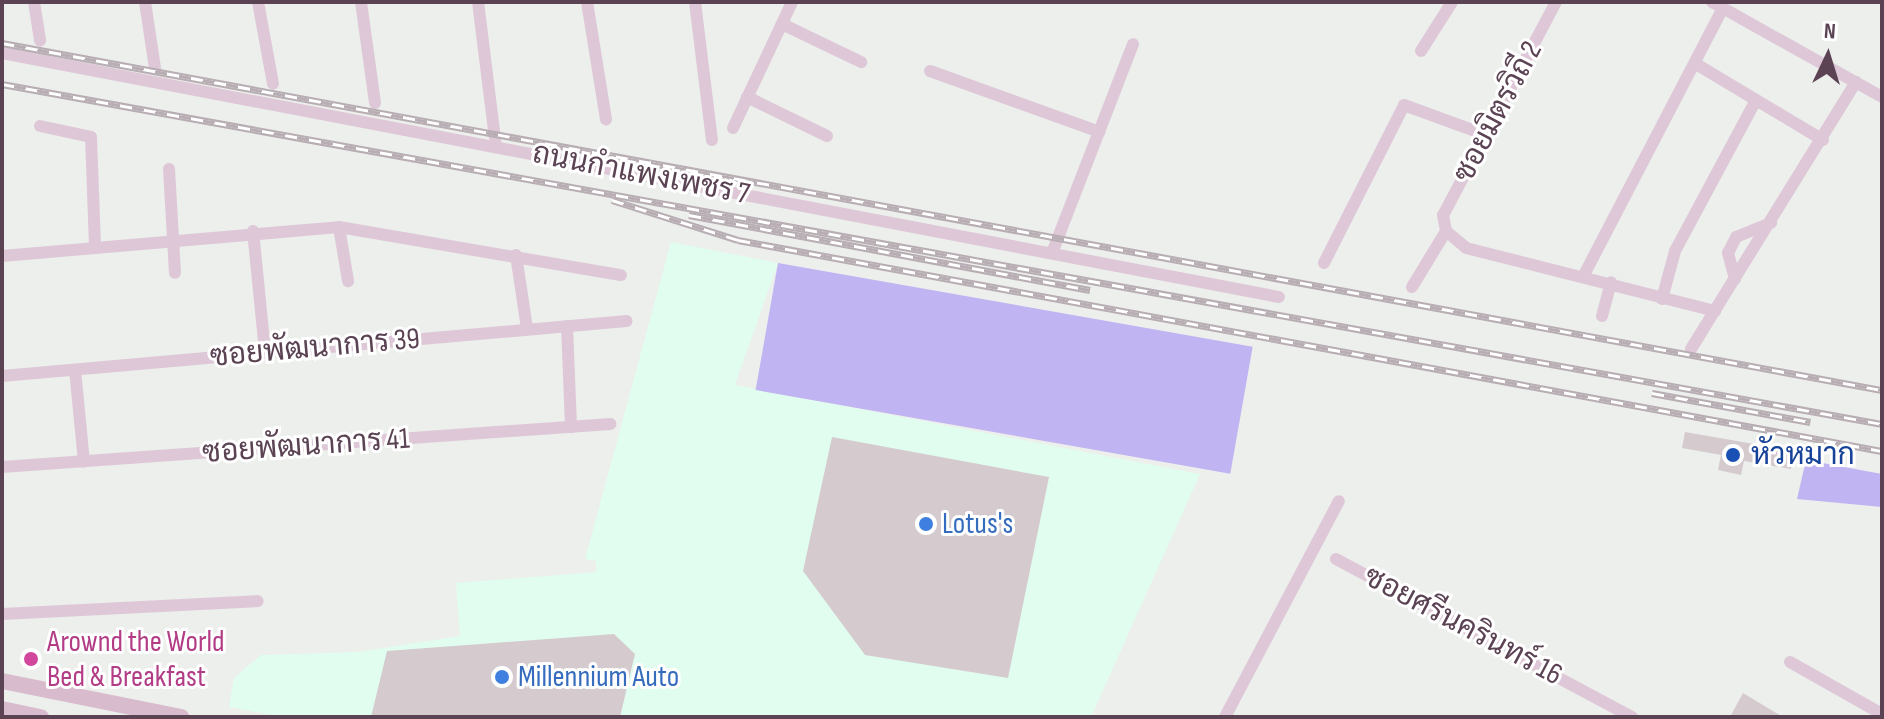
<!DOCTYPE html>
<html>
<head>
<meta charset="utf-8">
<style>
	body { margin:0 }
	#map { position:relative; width:1884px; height:719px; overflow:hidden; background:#ecefeb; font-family:"Sofia Sans Condensed",Sarabun,sans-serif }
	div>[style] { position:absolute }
	.commercial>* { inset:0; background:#e1fdf0 }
	.green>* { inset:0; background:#c0b4f3; transform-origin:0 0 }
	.building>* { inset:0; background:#d5cbcf }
	.street>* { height:12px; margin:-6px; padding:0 6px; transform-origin:6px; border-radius:6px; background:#dec8d8 }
	.secondary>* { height:16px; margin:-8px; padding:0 8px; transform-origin:8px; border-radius:8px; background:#d8bcce }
	.rail>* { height:7px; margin-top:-3.5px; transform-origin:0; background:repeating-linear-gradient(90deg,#fff 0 12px,#b7adb3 0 24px); box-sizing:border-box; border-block:2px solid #b7adb3 }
	.dots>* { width:22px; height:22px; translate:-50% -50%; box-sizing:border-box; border:4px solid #fff; border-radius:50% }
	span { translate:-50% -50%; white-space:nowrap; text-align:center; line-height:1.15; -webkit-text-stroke:6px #fff; paint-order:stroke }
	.street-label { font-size:30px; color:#5b4354 }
	.transit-label { font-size:30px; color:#164399 }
	.left { translate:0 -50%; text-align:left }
	.shop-label { font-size:30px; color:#366cbe }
	.hotel-label { font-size:30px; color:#b23c85 }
	.frame { position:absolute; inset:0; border:4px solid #5b4354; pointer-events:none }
	.north { position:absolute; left:1788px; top:16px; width:80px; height:80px; -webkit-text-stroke:6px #fff; paint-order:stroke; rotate:4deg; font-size:22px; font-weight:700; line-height:32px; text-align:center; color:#5b4354 }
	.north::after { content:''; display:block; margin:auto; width:28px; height:36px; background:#5b4354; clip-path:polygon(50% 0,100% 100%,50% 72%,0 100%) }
</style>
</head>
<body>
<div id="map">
	<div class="commercial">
		<i style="clip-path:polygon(671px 242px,778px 263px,735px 385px,1200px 474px,1091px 717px,283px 717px,229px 707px,234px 678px,261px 655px,358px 652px,460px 636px,456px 583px,596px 572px,596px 561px,585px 559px)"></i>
	</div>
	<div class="green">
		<i style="left:778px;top:263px;width:482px;height:129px;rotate:10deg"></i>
		<i style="clip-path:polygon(1806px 460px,1882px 474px,1882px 507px,1797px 499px)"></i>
	</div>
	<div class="building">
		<i style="clip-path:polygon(1685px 432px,1794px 451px,1791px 469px,1744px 461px,1741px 475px,1718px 470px,1721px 455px,1682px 448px)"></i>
		<i style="clip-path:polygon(832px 437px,1049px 477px,1008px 678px,865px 655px,803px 571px)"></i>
		<i style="clip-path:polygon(614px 634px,635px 654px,620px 717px,371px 717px,387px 651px)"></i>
		<i style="clip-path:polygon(1743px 693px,1783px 717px,1730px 717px)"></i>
	</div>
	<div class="street">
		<i style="left:34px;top:2px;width:39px;rotate:81deg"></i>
		<i style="left:145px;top:2px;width:67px;rotate:81.4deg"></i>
		<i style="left:258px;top:2px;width:83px;rotate:79.6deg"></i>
		<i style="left:361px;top:2px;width:102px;rotate:82.1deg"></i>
		<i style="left:478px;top:2px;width:146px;rotate:82.9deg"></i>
		<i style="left:587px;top:2px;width:119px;rotate:80.8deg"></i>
		<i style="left:695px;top:2px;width:139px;rotate:83deg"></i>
		<i style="left:1556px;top:2px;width:241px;rotate:117.9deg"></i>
		<i style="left:1443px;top:215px;width:16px;rotate:79deg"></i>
		<i style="left:1446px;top:231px;width:26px;rotate:40deg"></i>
		<i style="left:1466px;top:248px;width:257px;rotate:14.2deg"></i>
		<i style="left:1712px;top:2px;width:195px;rotate:29.2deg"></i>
		<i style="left:782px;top:24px;width:88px;rotate:25.7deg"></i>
		<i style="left:1421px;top:51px;width:58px;rotate:-57.7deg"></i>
		<i style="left:2px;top:53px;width:1300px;rotate:10.82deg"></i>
		<i style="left:1696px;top:64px;width:148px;rotate:30.9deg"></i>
		<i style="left:930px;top:71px;width:180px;rotate:19.8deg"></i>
		<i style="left:747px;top:97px;width:89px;rotate:26deg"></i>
		<i style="left:40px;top:126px;width:52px;rotate:12.2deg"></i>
		<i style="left:91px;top:137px;width:110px;rotate:87.9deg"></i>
		<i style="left:733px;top:128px;width:139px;rotate:-64.9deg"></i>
		<i style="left:169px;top:169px;width:104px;rotate:86.7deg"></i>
		<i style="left:339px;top:227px;width:55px;rotate:80.5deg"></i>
		<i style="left:253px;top:231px;width:122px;rotate:84.3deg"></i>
		<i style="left:1052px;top:253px;width:224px;rotate:-68.8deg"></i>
		<i style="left:516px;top:255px;width:75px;rotate:81.5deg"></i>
		<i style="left:2px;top:256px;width:338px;rotate:-4.9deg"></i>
		<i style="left:339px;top:227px;width:286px;rotate:9.7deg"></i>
		<i style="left:1324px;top:263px;width:177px;rotate:-63.1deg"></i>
		<i style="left:1404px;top:105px;width:87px;rotate:20.1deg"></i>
		<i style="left:1585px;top:273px;width:299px;rotate:-62.5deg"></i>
		<i style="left:1735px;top:279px;width:27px;rotate:-105deg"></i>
		<i style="left:1728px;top:253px;width:18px;rotate:-63deg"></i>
		<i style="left:1736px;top:237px;width:38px;rotate:-22deg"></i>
		<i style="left:1412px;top:287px;width:66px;rotate:-58.7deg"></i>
		<i style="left:1662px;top:299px;width:50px;rotate:-74.8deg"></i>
		<i style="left:1675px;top:251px;width:171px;rotate:-61.8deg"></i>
		<i style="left:1602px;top:316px;width:35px;rotate:-75deg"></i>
		<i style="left:567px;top:326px;width:101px;rotate:87.7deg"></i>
		<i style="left:1691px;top:349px;width:314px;rotate:-58.3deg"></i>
		<i style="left:75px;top:370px;width:92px;rotate:84.4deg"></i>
		<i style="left:2px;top:376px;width:627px;rotate:-5.03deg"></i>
		<i style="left:2px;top:467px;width:610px;rotate:-4.05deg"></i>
		<i style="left:1336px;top:559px;width:336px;rotate:28.1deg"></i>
		<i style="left:2px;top:614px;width:256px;rotate:-2.9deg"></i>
		<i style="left:1790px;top:662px;width:106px;rotate:29.5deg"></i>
		<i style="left:1225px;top:717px;width:244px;rotate:-62.2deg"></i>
	</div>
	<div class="secondary">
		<i style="left:2px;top:681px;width:183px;rotate:11.4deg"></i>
		<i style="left:2px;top:709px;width:40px;rotate:12deg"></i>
	</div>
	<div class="rail">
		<i style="left:2px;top:43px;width:1912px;rotate:10.46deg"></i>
		<i style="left:2px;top:84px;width:1910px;rotate:10.25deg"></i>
		<i style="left:612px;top:200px;width:132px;rotate:17.6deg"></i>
		<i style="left:738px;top:240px;width:1163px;rotate:10.45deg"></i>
		<i style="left:689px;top:215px;width:408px;rotate:10.6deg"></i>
		<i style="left:1652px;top:393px;width:161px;rotate:10.4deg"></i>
	</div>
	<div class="dots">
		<i style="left:1733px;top:455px;background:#1a4fb4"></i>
		<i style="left:926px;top:524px;background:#3f7fe0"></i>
		<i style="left:31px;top:659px;background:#d1479c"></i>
		<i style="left:502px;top:677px;background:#3f7fe0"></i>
	</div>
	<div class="street-label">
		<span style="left:1498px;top:112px;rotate:-62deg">ซอยมิตรวิถี 2</span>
		<span style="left:641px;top:174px;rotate:11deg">ถนนกำแพงเพชร 7</span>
		<span style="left:315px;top:348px;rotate:-5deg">ซอยพัฒนาการ 39</span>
		<span style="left:306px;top:446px;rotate:-4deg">ซอยพัฒนาการ 41</span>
		<span style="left:1463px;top:626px;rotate:28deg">ซอยศรีนครินทร์ 16</span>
	</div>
	<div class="transit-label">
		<span class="left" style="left:1751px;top:455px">หัวหมาก</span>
	</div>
	<div class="shop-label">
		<span class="left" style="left:942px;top:524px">Lotus's</span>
		<span class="left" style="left:518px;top:677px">Millennium Auto</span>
	</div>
	<div class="hotel-label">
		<span class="left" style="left:47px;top:659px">Arownd the World<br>Bed &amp; Breakfast</span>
	</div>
	<div class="frame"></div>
	<div class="north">N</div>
</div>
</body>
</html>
